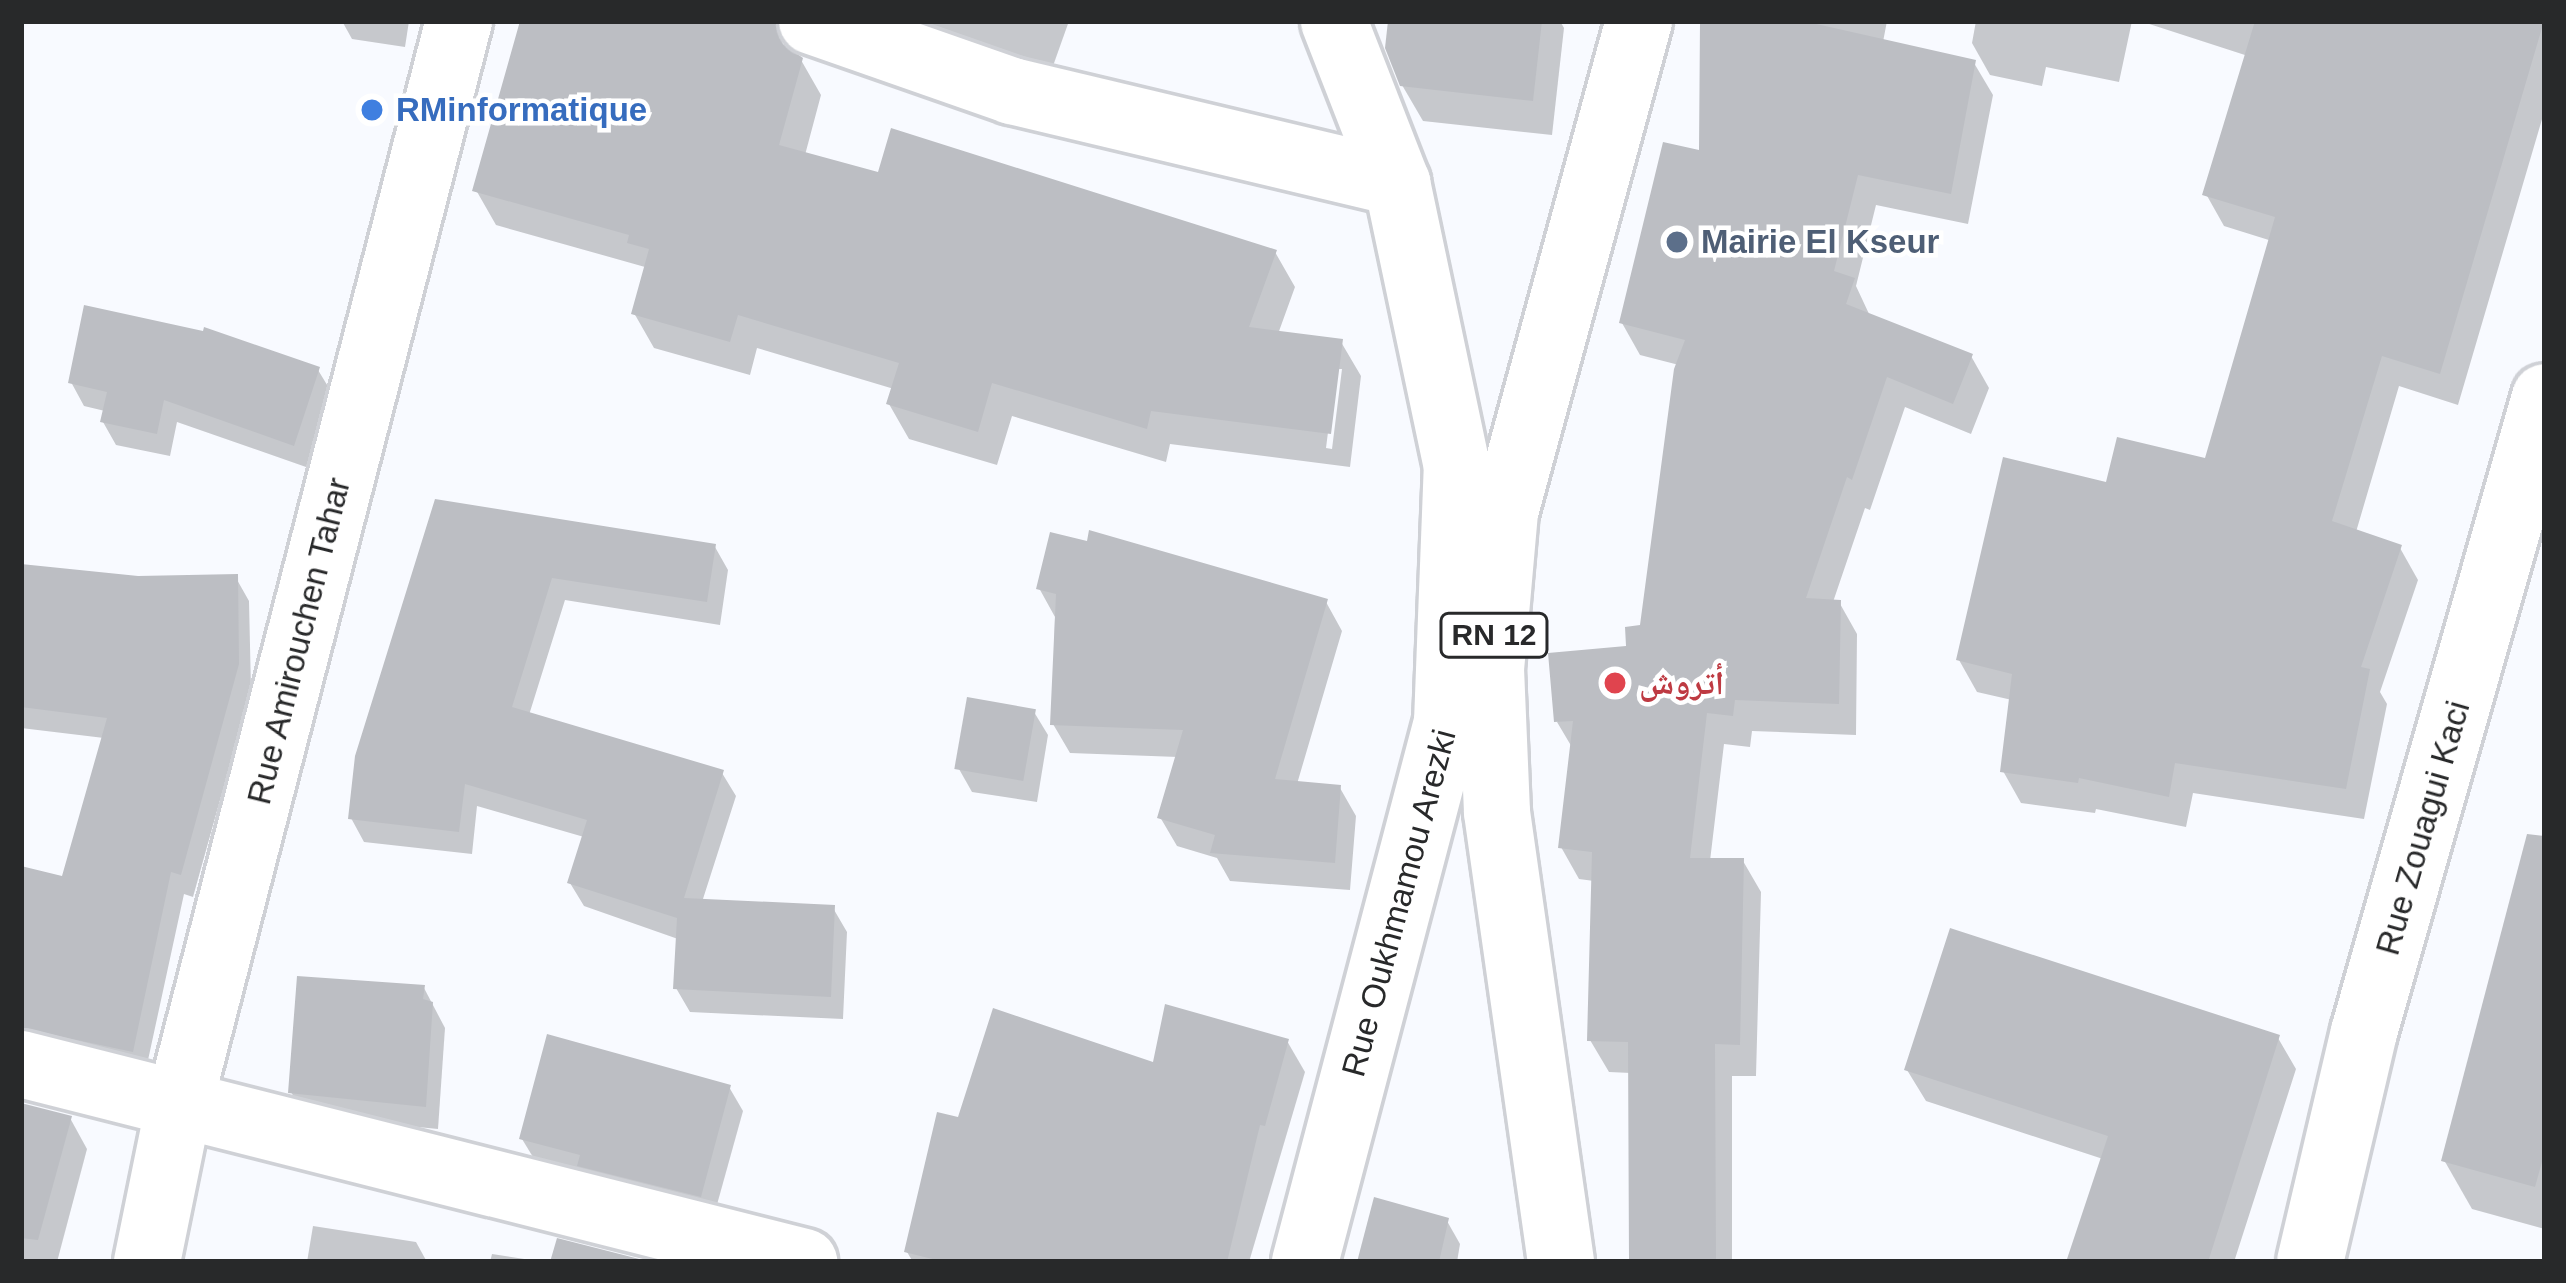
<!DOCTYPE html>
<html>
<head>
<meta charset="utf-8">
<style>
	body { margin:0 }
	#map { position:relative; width:2566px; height:1283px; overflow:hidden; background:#f8faff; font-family:Helvetica,"Noto Naskh Arabic",sans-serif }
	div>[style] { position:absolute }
	.shadow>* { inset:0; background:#0003 }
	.building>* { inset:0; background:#bcbec3; transform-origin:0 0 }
	.roads { filter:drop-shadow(3px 0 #cfd1d6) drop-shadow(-3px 0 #cfd1d6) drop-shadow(0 3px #cfd1d6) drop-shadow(0 -3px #cfd1d6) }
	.minor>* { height:66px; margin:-33px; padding:0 33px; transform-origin:33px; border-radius:33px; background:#fff }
	.primary>* { height:66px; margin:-33px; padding:0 33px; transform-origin:33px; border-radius:33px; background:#fff }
	.dots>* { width:33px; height:33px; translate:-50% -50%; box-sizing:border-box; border:6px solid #fff; border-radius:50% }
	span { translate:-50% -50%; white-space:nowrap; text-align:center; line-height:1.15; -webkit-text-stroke:9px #fff; paint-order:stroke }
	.shield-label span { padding:3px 9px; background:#fff; border:3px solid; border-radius:9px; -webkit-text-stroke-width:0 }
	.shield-label { font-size:30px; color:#28292a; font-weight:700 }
	.shop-label { font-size:33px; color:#366cbe; font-weight:700 }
	.left { translate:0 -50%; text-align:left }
	.service-label { font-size:33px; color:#4e5e75; font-weight:700 }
	.street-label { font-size:33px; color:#28292a }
	.health-label { font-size:33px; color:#be3a42; font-weight:700 }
	.frame { position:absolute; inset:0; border:24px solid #28292a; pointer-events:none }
</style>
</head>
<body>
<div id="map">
	<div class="shadow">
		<i style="clip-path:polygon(342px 21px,409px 21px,405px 47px,352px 39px)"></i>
		<i style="clip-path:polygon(evenodd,523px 21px,743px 21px,801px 60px,821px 95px,805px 155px,880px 176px,893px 132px,1275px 252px,1295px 287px,1278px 334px,1341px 342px,1361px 376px,1350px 467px,1170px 444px,1166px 462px,1012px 416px,997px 465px,909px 439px,889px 404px,894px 389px,757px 348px,750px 375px,654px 348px,634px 313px,645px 267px,496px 225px,476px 190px,523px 21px,1336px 369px,1342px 369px,1332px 449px,1326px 448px,1336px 369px)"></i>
		<i style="clip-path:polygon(877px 21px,1069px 21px,1048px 80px)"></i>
		<i style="clip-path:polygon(1391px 21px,1560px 21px,1564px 28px,1552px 135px,1423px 121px,1402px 85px)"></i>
		<i style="clip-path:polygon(1703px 21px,1887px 21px,1883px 42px,1974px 63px,1993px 95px,1968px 224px,1876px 205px,1856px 286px,1870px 316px,1971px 356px,1989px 388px,1971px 434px,1905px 407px,1870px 510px,1865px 508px,1833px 602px,1839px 602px,1857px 634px,1856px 735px,1752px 731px,1750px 747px,1724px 744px,1710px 861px,1743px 861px,1761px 892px,1756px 1076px,1732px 1076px,1732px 1262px,1632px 1262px,1631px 1073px,1609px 1072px,1590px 1040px,1594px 881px,1579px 879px,1561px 847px,1573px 749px,1557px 722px,1629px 649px,1643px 628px,1679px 365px,1640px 355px,1622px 323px,1702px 154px)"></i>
		<i style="clip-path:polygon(1976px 21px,2132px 21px,2119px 82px,2046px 67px,2042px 86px,1990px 75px,1972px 43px)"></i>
		<i style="clip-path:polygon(2140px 21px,2545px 21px,2545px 109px,2458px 405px,2399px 386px,2356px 532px,2400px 548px,2418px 580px,2380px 692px,2387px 704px,2364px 819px,2193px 793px,2186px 827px,2096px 809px,2095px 813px,2021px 803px,2003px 771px,2012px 700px,1977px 692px,1959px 660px,2108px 486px,2207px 461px,2272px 241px,2224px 226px,2206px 194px,2248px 56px)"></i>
		<i style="clip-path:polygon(205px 334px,318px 370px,332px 393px,306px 467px,177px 422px,170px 456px,116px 445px,103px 422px,105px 411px,84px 406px,71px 382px)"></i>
		<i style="clip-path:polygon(437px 502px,715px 547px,728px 570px,720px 625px,565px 600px,529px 715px,722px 773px,736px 796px,702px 902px,833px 908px,847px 932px,843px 1019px,690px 1012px,676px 988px,678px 939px,584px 906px,570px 883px,584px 837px,477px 806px,472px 854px,364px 842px,351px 818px)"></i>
		<i style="clip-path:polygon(21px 567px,138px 579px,236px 578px,249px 601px,251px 689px,193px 897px,184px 894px,145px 1074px,21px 1045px,21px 869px,64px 880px,104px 738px,21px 728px)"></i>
		<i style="clip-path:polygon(1039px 588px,1326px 602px,1342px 631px,1297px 784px,1340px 788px,1356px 816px,1350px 890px,1230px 881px,1217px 858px,1177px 846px,1160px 817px,1178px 757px,1070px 753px,1053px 724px,1055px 617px)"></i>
		<i style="clip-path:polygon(1034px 712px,1048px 735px,1037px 802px,972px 792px,959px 769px)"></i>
		<i style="clip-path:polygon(2545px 903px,2545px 1229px,2472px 1209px,2444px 1160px)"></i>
		<i style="clip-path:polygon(424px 988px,445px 1028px,438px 1129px,305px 1116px,291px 1092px)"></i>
		<i style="clip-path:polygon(2278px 1038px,2296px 1069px,2234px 1262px,2069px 1262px,2103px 1159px,1926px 1101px,1907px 1070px)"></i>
		<i style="clip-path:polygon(1287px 1041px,1305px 1072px,1249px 1262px,913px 1262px,907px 1252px,960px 1121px,1155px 1066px)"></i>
		<i style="clip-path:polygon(729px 1087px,743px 1111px,713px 1219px,536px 1162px,522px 1139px)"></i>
		<i style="clip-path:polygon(21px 1106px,70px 1118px,87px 1149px,57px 1262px,21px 1262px)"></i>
		<i style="clip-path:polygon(1447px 1221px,1460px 1244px,1457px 1262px,1360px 1262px)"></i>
		<i style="clip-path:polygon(313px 1226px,416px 1242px,427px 1262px,307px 1262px)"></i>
		<i style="clip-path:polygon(492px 1254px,544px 1262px,490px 1262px)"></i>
	</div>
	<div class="building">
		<i style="clip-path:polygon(520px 21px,776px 21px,783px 44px,803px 58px,779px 145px,878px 172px,891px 128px,1277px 250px,1249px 327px,1343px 339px,1331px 434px,1151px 411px,1147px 429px,992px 383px,978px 432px,886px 404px,899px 363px,738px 315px,730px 342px,631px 314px,649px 249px,627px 243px,629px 235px,472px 191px)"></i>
		<i style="clip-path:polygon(1388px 21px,1542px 21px,1533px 101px,1400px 86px,1385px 48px)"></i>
		<i style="clip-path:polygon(1700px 21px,1803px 21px,1976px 60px,1951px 194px,1858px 175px,1834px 271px,1855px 278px,1846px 304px,1973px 354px,1953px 404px,1887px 377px,1852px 480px,1847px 477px,1806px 598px,1841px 600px,1839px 704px,1735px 700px,1733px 716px,1707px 713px,1690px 858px,1744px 858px,1740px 1045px,1715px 1044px,1716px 1262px,1629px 1262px,1628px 1042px,1587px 1041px,1592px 852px,1558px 848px,1573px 721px,1554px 722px,1548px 653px,1626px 646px,1625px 627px,1640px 625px,1674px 369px,1685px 340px,1619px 323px,1663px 142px,1699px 150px)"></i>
		<i style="clip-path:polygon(2255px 21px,2544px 21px,2440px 374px,2382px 356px,2332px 521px,2402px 545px,2361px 667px,2370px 669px,2346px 789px,2175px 763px,2169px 797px,2079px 778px,2078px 783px,2000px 772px,2012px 674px,1956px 660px,2003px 457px,2106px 482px,2117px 437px,2205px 458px,2275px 217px,2202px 195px)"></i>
		<i style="clip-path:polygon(84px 305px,203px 331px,204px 327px,320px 367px,294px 446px,164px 400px,157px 434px,100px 422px,107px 392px,68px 383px)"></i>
		<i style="clip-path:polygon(435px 499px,716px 544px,707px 602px,552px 578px,512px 707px,724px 770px,684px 898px,835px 905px,831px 997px,673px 989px,677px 918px,567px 883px,587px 820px,465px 784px,459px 832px,348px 819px,355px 756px)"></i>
		<i style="clip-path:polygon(1089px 530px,1328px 599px,1275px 779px,1341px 785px,1335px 863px,1210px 853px,1215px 835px,1157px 818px,1183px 730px,1050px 725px,1056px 594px,1036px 589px,1050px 532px,1087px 541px)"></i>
		<i style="clip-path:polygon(21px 564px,138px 576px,238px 574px,239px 664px,181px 875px,171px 872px,133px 1052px,21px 1028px,21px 866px,62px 876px,107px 718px,21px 707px)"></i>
		<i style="left:967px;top:697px;width:70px;height:73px;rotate:10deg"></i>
		<i style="clip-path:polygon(2527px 834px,2545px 836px,2545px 1151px,2535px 1187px,2441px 1161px)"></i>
		<i style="clip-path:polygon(1950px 928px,2280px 1035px,2208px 1262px,2066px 1262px,2108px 1136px,1904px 1070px)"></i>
		<i style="clip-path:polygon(297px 976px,425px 985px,423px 999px,433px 1002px,426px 1107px,288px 1093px)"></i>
		<i style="clip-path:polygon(1165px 1004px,1289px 1039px,1265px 1126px,1260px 1125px,1227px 1262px,945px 1262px,904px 1252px,937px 1112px,958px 1117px,993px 1008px,1153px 1062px)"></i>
		<i style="clip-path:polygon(547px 1034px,731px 1085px,701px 1197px,577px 1166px,580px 1155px,519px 1139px)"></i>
		<i style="clip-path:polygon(21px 1103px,72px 1116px,38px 1240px,21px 1238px)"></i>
		<i style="clip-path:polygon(1374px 1197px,1449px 1218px,1439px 1262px,1357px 1262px)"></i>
		<i style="clip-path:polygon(557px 1238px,651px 1262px,550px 1262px)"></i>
	</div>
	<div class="roads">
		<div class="minor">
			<i style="left:812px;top:21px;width:212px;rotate:19.3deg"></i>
			<i style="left:1012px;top:91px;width:396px;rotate:13.4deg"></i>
			<i style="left:21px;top:1064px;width:808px;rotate:14.19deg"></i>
			<i style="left:147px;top:1262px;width:160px;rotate:-78.5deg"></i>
			<i style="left:179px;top:1105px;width:1120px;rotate:-75.52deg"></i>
			<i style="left:1305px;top:1262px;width:558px;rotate:-75.27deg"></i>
			<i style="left:1447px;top:722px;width:255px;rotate:-87.8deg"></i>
			<i style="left:1457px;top:467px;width:290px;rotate:-101.9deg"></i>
			<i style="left:1397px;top:183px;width:174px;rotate:-111.3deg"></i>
			<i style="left:2310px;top:1262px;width:236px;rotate:-76.8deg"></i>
			<i style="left:2364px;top:1032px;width:660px;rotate:-74.09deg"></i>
		</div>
		<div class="primary">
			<i style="left:1561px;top:1262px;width:455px;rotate:-98.1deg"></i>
			<i style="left:1497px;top:812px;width:143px;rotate:-92.4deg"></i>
			<i style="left:1491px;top:669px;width:158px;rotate:-84.9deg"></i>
			<i style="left:1505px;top:512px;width:509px;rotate:-74.74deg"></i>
		</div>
	</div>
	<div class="dots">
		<i style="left:372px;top:110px;background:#3f7fe0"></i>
		<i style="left:1677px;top:242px;background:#5c6f8a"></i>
		<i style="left:1615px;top:683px;background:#e0444e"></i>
	</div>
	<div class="shield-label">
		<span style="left:1494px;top:635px">RN 12</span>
	</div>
	<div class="shop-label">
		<span class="left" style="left:396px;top:110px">RMinformatique</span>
	</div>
	<div class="service-label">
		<span class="left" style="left:1701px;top:242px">Mairie El Kseur</span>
	</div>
	<div class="street-label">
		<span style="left:299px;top:641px;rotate:-76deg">Rue Amirouchen Tahar</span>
		<span style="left:2423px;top:828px;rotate:-74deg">Rue Zouagui Kaci</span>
		<span style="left:1399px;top:903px;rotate:-75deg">Rue Oukhmamou Arezki</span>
	</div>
	<div class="health-label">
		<span class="left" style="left:1639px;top:683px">أتروش</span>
	</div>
	<div class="frame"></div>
</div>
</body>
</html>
